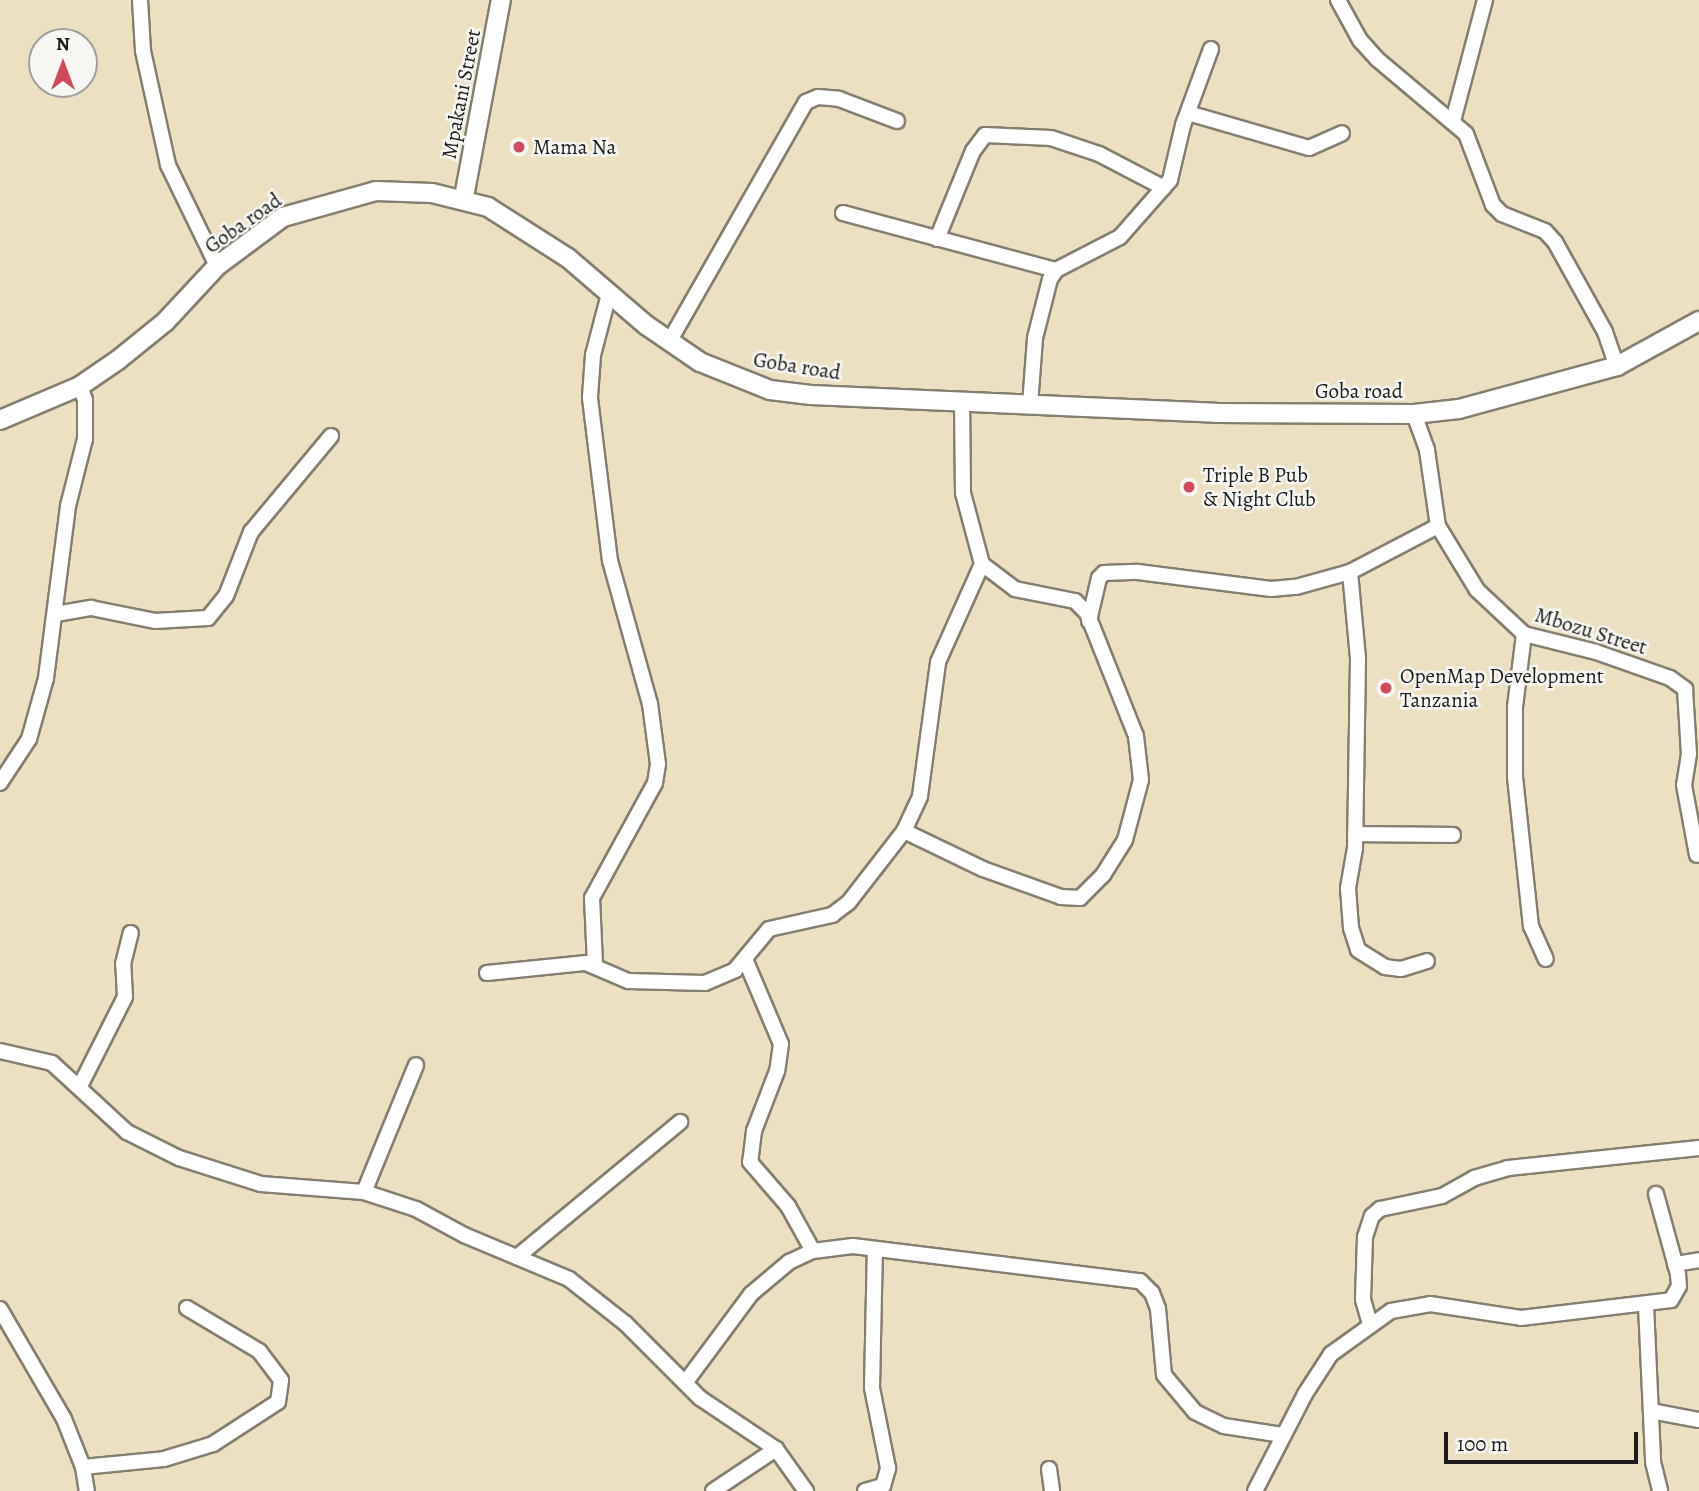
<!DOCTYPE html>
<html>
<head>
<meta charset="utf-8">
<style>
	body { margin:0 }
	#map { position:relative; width:1699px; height:1491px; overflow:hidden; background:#ece0c0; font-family:Alegreya,serif }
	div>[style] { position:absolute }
	.roads { filter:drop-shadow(2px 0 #847e6e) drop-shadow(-2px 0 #847e6e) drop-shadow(0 2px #847e6e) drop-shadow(0 -2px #847e6e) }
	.minor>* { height:14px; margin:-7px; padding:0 7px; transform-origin:7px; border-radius:7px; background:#fff }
	.tertiary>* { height:18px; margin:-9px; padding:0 9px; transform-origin:9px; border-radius:9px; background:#fff }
	.dots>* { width:19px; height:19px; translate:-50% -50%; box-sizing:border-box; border:4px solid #f6f6f2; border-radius:50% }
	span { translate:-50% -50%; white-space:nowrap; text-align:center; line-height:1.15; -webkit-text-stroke:5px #f6f6f2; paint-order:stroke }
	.street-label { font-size:21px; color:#1c1c1c }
	.poi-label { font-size:21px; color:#1c1c1c }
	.left { translate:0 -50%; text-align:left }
	.north { position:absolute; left:28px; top:28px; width:70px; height:70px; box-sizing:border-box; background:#f6f6f2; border:2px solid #9f9f9c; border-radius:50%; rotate:0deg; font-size:19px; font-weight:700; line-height:28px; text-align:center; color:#1c1c1c }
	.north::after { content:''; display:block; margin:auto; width:24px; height:32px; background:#d1495b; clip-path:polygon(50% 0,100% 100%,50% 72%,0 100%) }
	.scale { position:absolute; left:1444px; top:1432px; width:194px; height:32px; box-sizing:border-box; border:4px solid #1c1c1c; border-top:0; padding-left:9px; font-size:21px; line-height:24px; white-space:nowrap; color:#1c1c1c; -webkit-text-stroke:5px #f6f6f2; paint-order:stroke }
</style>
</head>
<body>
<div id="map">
	<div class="roads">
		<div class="minor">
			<i style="left:140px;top:0;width:51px;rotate:86.6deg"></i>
			<i style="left:143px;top:51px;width:117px;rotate:77.6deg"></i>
			<i style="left:168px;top:165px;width:112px;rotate:64.1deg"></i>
			<i style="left:1338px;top:0;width:46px;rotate:61.2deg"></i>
			<i style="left:1360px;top:40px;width:25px;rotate:48deg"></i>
			<i style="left:1377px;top:59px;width:116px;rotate:40.1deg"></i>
			<i style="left:1466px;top:134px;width:76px;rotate:69.2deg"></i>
			<i style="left:1493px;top:205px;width:13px;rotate:45deg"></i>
			<i style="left:1502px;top:214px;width:46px;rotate:21.6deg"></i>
			<i style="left:1545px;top:231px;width:15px;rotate:48deg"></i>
			<i style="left:1555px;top:242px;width:103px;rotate:60.9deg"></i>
			<i style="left:1605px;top:332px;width:36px;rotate:71deg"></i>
			<i style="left:1188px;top:113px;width:126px;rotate:16.1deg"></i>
			<i style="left:1309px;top:148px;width:36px;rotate:-24deg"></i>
			<i style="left:1453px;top:121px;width:125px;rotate:-75.2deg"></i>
			<i style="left:843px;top:213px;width:220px;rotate:15deg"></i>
			<i style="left:937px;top:239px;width:95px;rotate:-67.8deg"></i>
			<i style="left:973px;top:151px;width:20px;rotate:-53deg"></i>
			<i style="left:985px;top:135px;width:66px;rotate:2.6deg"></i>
			<i style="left:1051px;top:138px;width:51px;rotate:18.4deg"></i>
			<i style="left:1099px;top:154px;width:73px;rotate:27.6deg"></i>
			<i style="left:669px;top:342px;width:276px;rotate:-60.3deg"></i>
			<i style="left:806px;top:102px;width:13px;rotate:-23deg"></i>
			<i style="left:818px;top:97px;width:21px;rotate:5deg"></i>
			<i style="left:839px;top:99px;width:62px;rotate:20.8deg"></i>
			<i style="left:1030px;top:405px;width:67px;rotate:-85.7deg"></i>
			<i style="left:1035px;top:338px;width:61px;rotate:-75.7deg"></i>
			<i style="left:1050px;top:279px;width:11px;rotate:-56deg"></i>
			<i style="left:1056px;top:270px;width:72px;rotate:-27.3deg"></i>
			<i style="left:1120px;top:237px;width:76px;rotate:-48.7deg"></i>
			<i style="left:1170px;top:180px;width:57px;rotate:-76.7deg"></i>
			<i style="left:1183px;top:125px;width:81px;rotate:-69.8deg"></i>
			<i style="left:1414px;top:414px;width:38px;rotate:70deg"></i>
			<i style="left:1427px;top:450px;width:77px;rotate:81.8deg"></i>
			<i style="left:1438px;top:526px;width:75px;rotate:58.6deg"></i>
			<i style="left:1477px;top:590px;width:64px;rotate:43.1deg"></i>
			<i style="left:1524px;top:634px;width:74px;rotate:14deg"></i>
			<i style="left:1596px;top:652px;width:78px;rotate:19.4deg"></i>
			<i style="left:1670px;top:678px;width:19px;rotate:36deg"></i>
			<i style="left:1685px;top:689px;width:65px;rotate:86.5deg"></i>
			<i style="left:1689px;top:754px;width:31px;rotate:99deg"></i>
			<i style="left:1684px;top:785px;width:71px;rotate:79.5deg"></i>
			<i style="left:1350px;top:572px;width:87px;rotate:84.7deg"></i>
			<i style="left:1358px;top:659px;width:189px;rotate:90.9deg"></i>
			<i style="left:1355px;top:848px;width:41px;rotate:99.9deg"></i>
			<i style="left:1348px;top:888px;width:40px;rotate:85.7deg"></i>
			<i style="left:1351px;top:928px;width:23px;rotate:72deg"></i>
			<i style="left:1358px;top:950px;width:32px;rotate:32deg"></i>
			<i style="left:1385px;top:967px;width:16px;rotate:7deg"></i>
			<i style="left:1401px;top:969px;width:27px;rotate:-17deg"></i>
			<i style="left:56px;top:614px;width:36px;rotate:-10deg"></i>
			<i style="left:91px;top:608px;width:65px;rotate:11.5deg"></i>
			<i style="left:155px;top:621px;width:53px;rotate:-3.2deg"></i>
			<i style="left:208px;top:618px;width:28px;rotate:-51deg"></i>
			<i style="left:226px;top:596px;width:69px;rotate:-68.7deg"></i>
			<i style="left:251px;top:532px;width:125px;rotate:-50.2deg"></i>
			<i style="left:1089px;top:621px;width:44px;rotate:-76.9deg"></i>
			<i style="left:1099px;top:578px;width:7px;rotate:-45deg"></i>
			<i style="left:1104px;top:573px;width:34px;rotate:-2deg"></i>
			<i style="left:1138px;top:572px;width:134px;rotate:7.3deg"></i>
			<i style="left:1271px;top:589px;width:25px;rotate:-5deg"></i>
			<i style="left:1296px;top:587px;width:56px;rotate:-15.5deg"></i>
			<i style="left:1350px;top:572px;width:99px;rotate:-27.6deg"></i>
			<i style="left:1524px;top:634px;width:74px;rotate:97deg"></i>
			<i style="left:1515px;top:707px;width:70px;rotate:90deg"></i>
			<i style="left:1515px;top:777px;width:150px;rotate:83.9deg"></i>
			<i style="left:1531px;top:926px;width:36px;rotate:66deg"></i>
			<i style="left:0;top:783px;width:53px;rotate:-56.6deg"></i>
			<i style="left:29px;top:739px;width:63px;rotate:-74.4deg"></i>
			<i style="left:46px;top:678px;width:173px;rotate:-82.7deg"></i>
			<i style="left:68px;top:506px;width:69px;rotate:-75.8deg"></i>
			<i style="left:85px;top:439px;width:39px;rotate:-90deg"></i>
			<i style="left:85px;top:400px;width:15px;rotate:-110deg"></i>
			<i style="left:904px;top:831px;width:88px;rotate:25.7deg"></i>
			<i style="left:983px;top:869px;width:83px;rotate:19.7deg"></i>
			<i style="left:1061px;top:897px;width:19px;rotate:3deg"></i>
			<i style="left:1080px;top:898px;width:33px;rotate:-45deg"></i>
			<i style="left:1103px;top:875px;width:41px;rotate:-57.8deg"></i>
			<i style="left:1125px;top:840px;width:62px;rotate:-75.1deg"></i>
			<i style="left:1141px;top:780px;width:44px;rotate:-96.5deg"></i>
			<i style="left:1136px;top:736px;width:132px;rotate:-111.7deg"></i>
			<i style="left:1087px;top:613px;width:17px;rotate:-135deg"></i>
			<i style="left:1075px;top:601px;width:61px;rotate:-168.7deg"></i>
			<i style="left:1015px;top:589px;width:41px;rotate:-142.9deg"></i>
			<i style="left:982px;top:564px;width:73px;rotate:-105deg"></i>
			<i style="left:963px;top:493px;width:90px;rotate:-90.6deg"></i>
			<i style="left:1355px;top:834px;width:98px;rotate:0.6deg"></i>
			<i style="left:745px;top:959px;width:92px;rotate:67deg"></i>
			<i style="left:781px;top:1044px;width:27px;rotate:98deg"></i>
			<i style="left:777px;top:1071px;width:64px;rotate:111deg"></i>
			<i style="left:754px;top:1131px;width:31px;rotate:97deg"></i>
			<i style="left:750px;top:1162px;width:58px;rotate:49.2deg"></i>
			<i style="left:788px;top:1206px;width:51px;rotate:60.9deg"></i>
			<i style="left:595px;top:964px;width:66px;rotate:-92.6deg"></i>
			<i style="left:592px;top:898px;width:131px;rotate:-61.3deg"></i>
			<i style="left:655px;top:783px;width:19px;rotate:-81deg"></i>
			<i style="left:658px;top:764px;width:61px;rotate:-97.6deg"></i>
			<i style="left:650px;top:704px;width:148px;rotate:-105.6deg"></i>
			<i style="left:610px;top:561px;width:165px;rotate:-97deg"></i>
			<i style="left:590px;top:397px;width:42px;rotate:-85.9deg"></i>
			<i style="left:593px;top:355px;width:63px;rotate:-75.3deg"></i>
			<i style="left:487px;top:973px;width:100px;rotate:-5.8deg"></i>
			<i style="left:586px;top:963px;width:46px;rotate:23.2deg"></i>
			<i style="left:628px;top:981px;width:77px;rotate:1.5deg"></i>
			<i style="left:705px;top:983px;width:33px;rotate:-23deg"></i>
			<i style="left:735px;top:970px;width:53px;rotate:-50.3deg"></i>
			<i style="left:769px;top:929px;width:65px;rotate:-12.5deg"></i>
			<i style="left:832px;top:915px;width:21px;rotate:-37deg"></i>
			<i style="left:849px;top:902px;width:90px;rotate:-52.2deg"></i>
			<i style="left:904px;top:831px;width:38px;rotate:-65deg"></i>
			<i style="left:920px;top:796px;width:135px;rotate:-82.3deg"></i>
			<i style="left:938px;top:662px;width:107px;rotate:-65.8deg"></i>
			<i style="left:0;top:1051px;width:53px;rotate:13deg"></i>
			<i style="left:52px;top:1063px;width:102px;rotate:42.6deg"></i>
			<i style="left:127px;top:1132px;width:58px;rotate:26.6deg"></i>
			<i style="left:179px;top:1158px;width:86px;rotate:17.6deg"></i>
			<i style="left:261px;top:1184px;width:103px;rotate:4.4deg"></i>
			<i style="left:364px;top:1192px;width:55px;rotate:18.1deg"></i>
			<i style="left:416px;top:1209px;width:55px;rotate:28.4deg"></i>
			<i style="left:464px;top:1235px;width:114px;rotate:22.7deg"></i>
			<i style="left:569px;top:1279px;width:71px;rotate:38.2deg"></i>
			<i style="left:625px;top:1323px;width:106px;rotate:45deg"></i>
			<i style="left:700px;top:1398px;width:92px;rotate:33.9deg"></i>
			<i style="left:776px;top:1449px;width:52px;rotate:54.5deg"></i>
			<i style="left:80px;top:1086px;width:100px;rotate:-63.2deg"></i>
			<i style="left:125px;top:997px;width:33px;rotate:-93deg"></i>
			<i style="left:123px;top:964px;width:32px;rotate:-76deg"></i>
			<i style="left:364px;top:1192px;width:137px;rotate:-67.7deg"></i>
			<i style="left:517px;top:1257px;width:212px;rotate:-39.6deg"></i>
			<i style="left:1675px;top:1264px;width:24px;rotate:-9deg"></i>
			<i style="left:1646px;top:1305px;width:157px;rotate:87.4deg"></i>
			<i style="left:1653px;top:1462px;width:30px;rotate:76deg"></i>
			<i style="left:0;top:1309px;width:127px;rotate:59.8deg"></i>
			<i style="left:64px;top:1419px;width:52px;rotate:68.4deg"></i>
			<i style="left:83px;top:1467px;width:24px;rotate:81deg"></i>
			<i style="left:1370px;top:1324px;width:25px;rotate:-106deg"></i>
			<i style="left:1363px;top:1300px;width:63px;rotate:-88.2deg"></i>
			<i style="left:1365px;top:1237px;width:22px;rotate:-72deg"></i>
			<i style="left:1372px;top:1216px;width:11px;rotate:-41deg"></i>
			<i style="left:1380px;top:1209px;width:63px;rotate:-11.8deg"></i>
			<i style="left:1442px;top:1196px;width:37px;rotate:-29deg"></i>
			<i style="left:1474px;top:1178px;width:35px;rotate:-16deg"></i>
			<i style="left:1508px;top:1168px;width:192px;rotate:-6deg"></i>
			<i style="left:685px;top:1383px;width:111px;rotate:-53.4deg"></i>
			<i style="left:751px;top:1294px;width:50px;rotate:-40.1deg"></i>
			<i style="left:789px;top:1262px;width:26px;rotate:-25deg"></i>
			<i style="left:813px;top:1251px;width:40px;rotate:-7.1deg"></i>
			<i style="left:853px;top:1246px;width:289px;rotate:7deg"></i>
			<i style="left:1140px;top:1281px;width:17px;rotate:45deg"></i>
			<i style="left:1152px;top:1293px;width:17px;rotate:69deg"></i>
			<i style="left:1158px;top:1309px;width:66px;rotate:84.8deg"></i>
			<i style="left:1164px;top:1375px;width:48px;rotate:50deg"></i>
			<i style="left:1195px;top:1412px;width:32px;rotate:26deg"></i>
			<i style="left:1224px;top:1426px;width:59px;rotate:8.8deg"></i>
			<i style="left:1651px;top:1411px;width:49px;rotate:10.6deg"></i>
			<i style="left:83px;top:1467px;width:81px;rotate:-5.6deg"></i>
			<i style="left:164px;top:1459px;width:51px;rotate:-17deg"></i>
			<i style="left:213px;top:1444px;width:77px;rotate:-32.9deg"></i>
			<i style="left:278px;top:1402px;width:22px;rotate:-82deg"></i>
			<i style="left:281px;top:1380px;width:36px;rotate:-127deg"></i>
			<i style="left:259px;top:1351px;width:84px;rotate:-149.2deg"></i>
			<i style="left:1049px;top:1469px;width:22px;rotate:82deg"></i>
			<i style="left:713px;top:1491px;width:76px;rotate:-33.7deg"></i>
			<i style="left:865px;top:1491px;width:19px;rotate:-16deg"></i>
			<i style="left:883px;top:1486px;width:19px;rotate:-74deg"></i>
			<i style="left:888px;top:1468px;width:82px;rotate:-101.3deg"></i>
			<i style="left:872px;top:1388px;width:139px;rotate:-88.8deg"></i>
			<i style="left:1255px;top:1491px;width:109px;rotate:-62.7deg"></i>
			<i style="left:1305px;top:1394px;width:48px;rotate:-57deg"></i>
			<i style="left:1331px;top:1354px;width:74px;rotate:-35.6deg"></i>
			<i style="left:1391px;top:1311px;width:40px;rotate:-10deg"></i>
			<i style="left:1430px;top:1304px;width:92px;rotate:8.7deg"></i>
			<i style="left:1521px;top:1318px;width:151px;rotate:-6.8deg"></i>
			<i style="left:1671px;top:1300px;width:16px;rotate:-60deg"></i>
			<i style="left:1679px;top:1286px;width:12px;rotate:-95deg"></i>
			<i style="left:1678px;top:1274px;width:83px;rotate:-105.4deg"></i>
		</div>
		<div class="tertiary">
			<i style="left:464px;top:197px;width:200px;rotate:-79.4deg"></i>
			<i style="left:0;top:420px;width:87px;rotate:-23deg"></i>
			<i style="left:80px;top:386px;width:46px;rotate:-34.4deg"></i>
			<i style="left:118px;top:360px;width:60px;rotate:-39deg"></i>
			<i style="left:165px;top:322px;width:76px;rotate:-47.1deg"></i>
			<i style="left:217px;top:266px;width:82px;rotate:-36.6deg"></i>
			<i style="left:283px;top:217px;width:97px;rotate:-15.6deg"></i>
			<i style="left:376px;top:191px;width:56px;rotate:2deg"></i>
			<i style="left:432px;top:193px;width:58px;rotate:14deg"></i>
			<i style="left:488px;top:207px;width:95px;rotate:32.5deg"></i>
			<i style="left:568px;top:258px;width:103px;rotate:40.7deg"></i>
			<i style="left:646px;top:325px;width:65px;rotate:34.4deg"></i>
			<i style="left:700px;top:362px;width:75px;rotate:21.8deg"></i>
			<i style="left:770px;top:390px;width:41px;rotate:7deg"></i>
			<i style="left:811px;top:395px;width:405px;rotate:2.5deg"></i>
			<i style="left:1216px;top:413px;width:198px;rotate:0.3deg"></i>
			<i style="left:1414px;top:414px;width:45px;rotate:-6.3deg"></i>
			<i style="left:1459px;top:409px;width:164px;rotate:-15.2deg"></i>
			<i style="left:1617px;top:366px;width:94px;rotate:-28.8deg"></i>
		</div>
	</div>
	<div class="dots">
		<i style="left:519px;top:147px;background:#d1495b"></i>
		<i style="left:1189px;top:487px;background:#d1495b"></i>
		<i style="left:1386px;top:688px;background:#d1495b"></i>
	</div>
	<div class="street-label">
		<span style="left:461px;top:94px;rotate:-79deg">Mpakani Street</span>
		<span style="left:243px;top:223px;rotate:-35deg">Goba road</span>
		<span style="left:797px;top:366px;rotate:9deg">Goba road</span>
		<span style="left:1359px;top:391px">Goba road</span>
		<span style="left:1591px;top:631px;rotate:17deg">Mbozu Street</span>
	</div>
	<div class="poi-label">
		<span class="left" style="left:533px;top:147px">Mama Na</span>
		<span class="left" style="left:1203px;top:487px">Triple B Pub<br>&amp; Night Club</span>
		<span class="left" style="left:1400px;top:688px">OpenMap Development<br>Tanzania</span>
	</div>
	<div class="north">N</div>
	<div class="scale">100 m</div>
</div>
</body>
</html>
